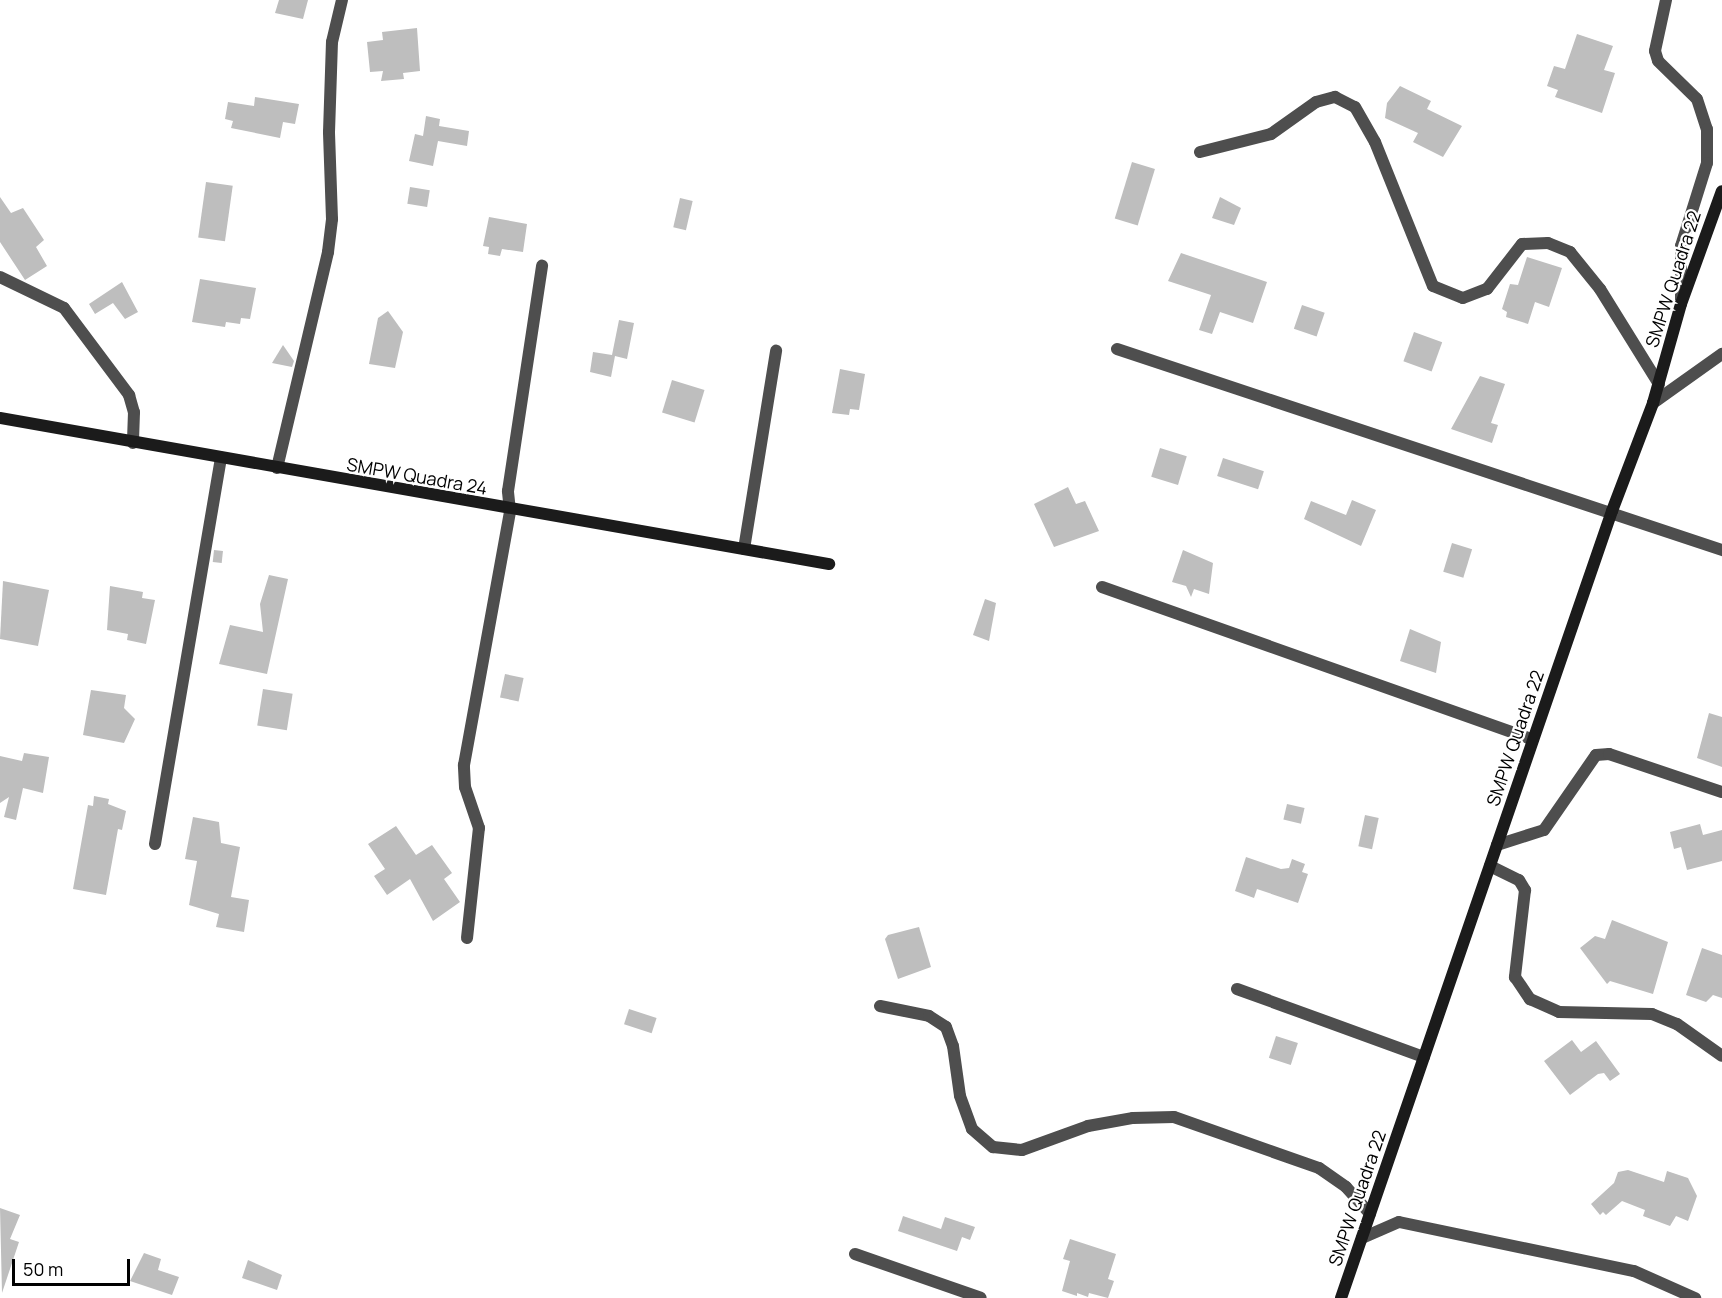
<!DOCTYPE html>
<html>
<head>
<meta charset="utf-8">
<style>
	body { margin:0 }
	#map { position:relative; width:1722px; height:1298px; overflow:hidden; background:#fff; font-family:Manrope,sans-serif }
	div>[style] { position:absolute }
	.building>* { inset:0; background:#bebebe; transform-origin:0 0 }
	.street>* { height:12px; margin:-6px; padding:0 6px; transform-origin:6px; border-radius:6px; background:#4e4e4e }
	.secondary>* { height:12px; margin:-6px; padding:0 6px; transform-origin:6px; border-radius:6px; background:#1b1b1b }
	span { translate:-50% -50%; white-space:nowrap; text-align:center; line-height:1.15; -webkit-text-stroke:4.5px #fff; paint-order:stroke }
	.street-label { font-size:18px; color:#000 }
	.scale { position:absolute; left:12px; top:1259px; width:118px; height:27px; box-sizing:border-box; border:3px solid #000; border-top:0; padding-left:8px; font-size:18px; line-height:21px; white-space:nowrap; color:#000; -webkit-text-stroke:4px #fff; paint-order:stroke }
</style>
</head>
<body>
<div id="map">
	<div class="building">
		<i style="clip-path:polygon(279px 0,308px 0,303px 19px,275px 13px)"></i>
		<i style="clip-path:polygon(417px 28px,420px 71px,403px 73px,404px 79px,381px 81px,383px 71px,370px 72px,367px 42px,383px 40px,382px 32px)"></i>
		<i style="clip-path:polygon(1577px 34px,1613px 46px,1604px 70px,1615px 73px,1602px 113px,1555px 97px,1558px 90px,1547px 86px,1554px 66px,1565px 69px)"></i>
		<i style="clip-path:polygon(1400px 86px,1431px 101px,1427px 109px,1462px 126px,1443px 157px,1413px 142px,1418px 133px,1385px 118px,1387px 103px)"></i>
		<i style="clip-path:polygon(255px 97px,299px 104px,295px 124px,283px 122px,280px 138px,231px 128px,233px 121px,225px 119px,228px 102px,254px 106px)"></i>
		<i style="clip-path:polygon(426px 116px,440px 119px,439px 126px,469px 131px,467px 146px,438px 141px,433px 166px,409px 161px,415px 134px,423px 136px)"></i>
		<i style="left:1132px;top:162px;width:24px;height:59px;rotate:17deg"></i>
		<i style="left:206px;top:182px;width:27px;height:56px;rotate:8deg"></i>
		<i style="left:410px;top:187px;width:20px;height:17px;rotate:9deg"></i>
		<i style="clip-path:polygon(0 197px,11px 213px,23px 208px,44px 240px,36px 247px,47px 266px,25px 280px,0 242px)"></i>
		<i style="clip-path:polygon(1220px 197px,1241px 208px,1234px 225px,1212px 218px)"></i>
		<i style="left:680px;top:198px;width:13px;height:30px;rotate:13deg"></i>
		<i style="clip-path:polygon(489px 217px,527px 224px,523px 252px,502px 249px,500px 256px,488px 254px,489px 247px,483px 246px)"></i>
		<i style="clip-path:polygon(1181px 253px,1267px 282px,1253px 323px,1220px 312px,1212px 334px,1199px 330px,1211px 295px,1168px 281px)"></i>
		<i style="clip-path:polygon(1527px 257px,1562px 268px,1549px 307px,1535px 302px,1528px 324px,1506px 317px,1507px 312px,1502px 309px,1510px 284px,1518px 285px)"></i>
		<i style="clip-path:polygon(200px 279px,256px 288px,250px 319px,241px 318px,240px 324px,226px 322px,225px 327px,192px 322px)"></i>
		<i style="clip-path:polygon(122px 282px,138px 312px,125px 319px,113px 303px,95px 314px,89px 304px)"></i>
		<i style="left:1302px;top:305px;width:24px;height:25px;rotate:19deg"></i>
		<i style="clip-path:polygon(388px 311px,403px 332px,395px 368px,369px 364px,378px 318px)"></i>
		<i style="clip-path:polygon(619px 320px,634px 323px,627px 359px,615px 356px,611px 377px,590px 372px,593px 352px,612px 355px)"></i>
		<i style="left:1414px;top:332px;width:30px;height:31px;rotate:20deg"></i>
		<i style="clip-path:polygon(283px 345px,294px 361px,292px 367px,272px 363px)"></i>
		<i style="clip-path:polygon(840px 369px,865px 374px,859px 410px,850px 409px,849px 415px,832px 413px)"></i>
		<i style="clip-path:polygon(1480px 376px,1505px 384px,1491px 423px,1498px 425px,1492px 443px,1451px 429px)"></i>
		<i style="left:672px;top:380px;width:34px;height:34px;rotate:17deg"></i>
		<i style="left:1160px;top:448px;width:28px;height:30px;rotate:17deg"></i>
		<i style="left:1223px;top:458px;width:43px;height:19px;rotate:18deg"></i>
		<i style="clip-path:polygon(1068px 487px,1076px 504px,1085px 501px,1099px 531px,1054px 547px,1034px 504px)"></i>
		<i style="clip-path:polygon(1352px 500px,1376px 510px,1361px 546px,1304px 519px,1311px 501px,1346px 515px)"></i>
		<i style="left:1452px;top:543px;width:21px;height:30px;rotate:17deg"></i>
		<i style="left:214px;top:550px;width:9px;height:12px;rotate:6deg"></i>
		<i style="clip-path:polygon(1183px 550px,1213px 563px,1209px 594px,1194px 589px,1191px 597px,1186px 586px,1172px 582px)"></i>
		<i style="clip-path:polygon(269px 575px,288px 579px,267px 674px,219px 664px,230px 625px,263px 632px,260px 604px)"></i>
		<i style="clip-path:polygon(3px 581px,49px 590px,38px 646px,0 639px)"></i>
		<i style="clip-path:polygon(110px 586px,143px 592px,142px 598px,155px 600px,146px 644px,127px 640px,128px 634px,107px 630px)"></i>
		<i style="clip-path:polygon(985px 599px,996px 603px,989px 641px,973px 635px)"></i>
		<i style="clip-path:polygon(1410px 629px,1441px 642px,1436px 673px,1400px 661px)"></i>
		<i style="left:505px;top:674px;width:19px;height:24px;rotate:12deg"></i>
		<i style="left:263px;top:689px;width:30px;height:37px;rotate:9deg"></i>
		<i style="clip-path:polygon(91px 690px,126px 695px,124px 708px,135px 719px,124px 743px,83px 735px)"></i>
		<i style="clip-path:polygon(1709px 713px,1722px 717px,1722px 767px,1697px 758px)"></i>
		<i style="clip-path:polygon(24px 753px,49px 757px,43px 793px,23px 788px,16px 820px,4px 817px,9px 797px,0 803px,0 756px,22px 761px)"></i>
		<i style="clip-path:polygon(94px 796px,109px 799px,108px 804px,126px 811px,122px 830px,118px 829px,106px 895px,73px 889px,88px 805px,93px 806px)"></i>
		<i style="left:1287px;top:804px;width:18px;height:16px;rotate:13deg"></i>
		<i style="left:1365px;top:815px;width:14px;height:32px;rotate:12deg"></i>
		<i style="clip-path:polygon(193px 817px,219px 822px,221px 843px,240px 847px,231px 897px,249px 900px,244px 932px,216px 927px,219px 914px,189px 905px,197px 861px,185px 859px)"></i>
		<i style="clip-path:polygon(1700px 824px,1703px 835px,1722px 830px,1722px 861px,1687px 870px,1681px 847px,1674px 849px,1670px 832px)"></i>
		<i style="clip-path:polygon(396px 826px,416px 855px,432px 845px,452px 873px,444px 879px,460px 902px,433px 921px,410px 879px,387px 895px,374px 876px,385px 869px,368px 844px)"></i>
		<i style="clip-path:polygon(1246px 857px,1281px 869px,1289px 868px,1292px 859px,1305px 864px,1302px 872px,1308px 874px,1298px 903px,1257px 889px,1254px 898px,1235px 891px)"></i>
		<i style="clip-path:polygon(1612px 920px,1668px 942px,1653px 994px,1610px 981px,1607px 984px,1580px 948px,1595px 936px,1605px 939px)"></i>
		<i style="clip-path:polygon(919px 927px,931px 967px,898px 979px,885px 939px,888px 935px)"></i>
		<i style="clip-path:polygon(1702px 948px,1722px 955px,1722px 998px,1713px 995px,1706px 1002px,1686px 995px)"></i>
		<i style="left:629px;top:1009px;width:29px;height:16px;rotate:18deg"></i>
		<i style="left:1276px;top:1036px;width:23px;height:23px;rotate:18deg"></i>
		<i style="clip-path:polygon(1572px 1040px,1581px 1052px,1596px 1041px,1620px 1074px,1610px 1081px,1604px 1073px,1598px 1074px,1570px 1095px,1544px 1061px)"></i>
		<i style="clip-path:polygon(1628px 1170px,1664px 1182px,1667px 1171px,1688px 1178px,1697px 1196px,1688px 1221px,1676px 1216px,1670px 1226px,1643px 1216px,1645px 1210px,1622px 1201px,1606px 1215px,1603px 1212px,1600px 1215px,1591px 1204px,1614px 1183px,1618px 1172px)"></i>
		<i style="clip-path:polygon(0 1208px,20px 1215px,10px 1239px,19px 1242px,2px 1293px)"></i>
		<i style="clip-path:polygon(903px 1216px,941px 1229px,945px 1217px,975px 1227px,970px 1240px,962px 1237px,957px 1251px,898px 1231px)"></i>
		<i style="clip-path:polygon(1070px 1239px,1116px 1254px,1108px 1279px,1114px 1281px,1108px 1298px,1089px 1293px,1088px 1297px,1077px 1293px,1077px 1296px,1062px 1291px,1070px 1261px,1063px 1259px)"></i>
		<i style="clip-path:polygon(144px 1253px,161px 1259px,158px 1270px,179px 1277px,172px 1295px,130px 1281px)"></i>
		<i style="clip-path:polygon(248px 1260px,282px 1275px,277px 1290px,242px 1278px)"></i>
	</div>
	<div class="street">
		<i style="left:1666px;top:0;width:52px;rotate:102.2deg"></i>
		<i style="left:1655px;top:51px;width:10px;rotate:73deg"></i>
		<i style="left:1658px;top:61px;width:54px;rotate:44.3deg"></i>
		<i style="left:1697px;top:99px;width:32px;rotate:72deg"></i>
		<i style="left:1707px;top:129px;width:34px;rotate:90deg"></i>
		<i style="left:1707px;top:163px;width:87px;rotate:107.4deg"></i>
		<i style="left:1681px;top:246px;width:54px;rotate:90deg"></i>
		<i style="left:1200px;top:152px;width:73px;rotate:-14.2deg"></i>
		<i style="left:1271px;top:134px;width:55px;rotate:-35.4deg"></i>
		<i style="left:1316px;top:102px;width:20px;rotate:-15deg"></i>
		<i style="left:1335px;top:97px;width:22px;rotate:27deg"></i>
		<i style="left:1355px;top:107px;width:40px;rotate:60.3deg"></i>
		<i style="left:1375px;top:142px;width:155px;rotate:68.1deg"></i>
		<i style="left:1433px;top:286px;width:32px;rotate:22deg"></i>
		<i style="left:1463px;top:298px;width:26px;rotate:-21deg"></i>
		<i style="left:1487px;top:289px;width:57px;rotate:-52.1deg"></i>
		<i style="left:1522px;top:244px;width:26px;rotate:-2deg"></i>
		<i style="left:1548px;top:243px;width:24px;rotate:22deg"></i>
		<i style="left:1570px;top:252px;width:48px;rotate:51deg"></i>
		<i style="left:1600px;top:289px;width:112px;rotate:58.2deg"></i>
		<i style="left:0;top:277px;width:71px;rotate:25.8deg"></i>
		<i style="left:64px;top:308px;width:109px;rotate:53.2deg"></i>
		<i style="left:129px;top:395px;width:18px;rotate:74deg"></i>
		<i style="left:134px;top:412px;width:31px;rotate:92deg"></i>
		<i style="left:1117px;top:349px;width:638px;rotate:18.38deg"></i>
		<i style="left:1653px;top:403px;width:85px;rotate:-35.4deg"></i>
		<i style="left:277px;top:468px;width:222px;rotate:-76.7deg"></i>
		<i style="left:328px;top:252px;width:33px;rotate:-83deg"></i>
		<i style="left:332px;top:219px;width:87px;rotate:-92deg"></i>
		<i style="left:329px;top:132px;width:90px;rotate:-88.1deg"></i>
		<i style="left:332px;top:42px;width:43px;rotate:-76.6deg"></i>
		<i style="left:744px;top:549px;width:201px;rotate:-80.8deg"></i>
		<i style="left:1102px;top:587px;width:457px;rotate:19.5deg"></i>
		<i style="left:155px;top:844px;width:392px;rotate:-80.3deg"></i>
		<i style="left:1497px;top:845px;width:49px;rotate:-17.7deg"></i>
		<i style="left:1544px;top:830px;width:91px;rotate:-55.3deg"></i>
		<i style="left:1596px;top:755px;width:13px;rotate:-4deg"></i>
		<i style="left:1609px;top:754px;width:119px;rotate:18.6deg"></i>
		<i style="left:1490px;top:866px;width:32px;rotate:26deg"></i>
		<i style="left:1519px;top:880px;width:12px;rotate:59deg"></i>
		<i style="left:1525px;top:890px;width:88px;rotate:96.6deg"></i>
		<i style="left:1515px;top:977px;width:27px;rotate:56deg"></i>
		<i style="left:1530px;top:999px;width:32px;rotate:24deg"></i>
		<i style="left:1559px;top:1012px;width:93px;rotate:1.2deg"></i>
		<i style="left:1652px;top:1014px;width:27px;rotate:22deg"></i>
		<i style="left:1677px;top:1024px;width:55px;rotate:35.4deg"></i>
		<i style="left:467px;top:938px;width:111px;rotate:-83.8deg"></i>
		<i style="left:479px;top:828px;width:43px;rotate:-108.9deg"></i>
		<i style="left:465px;top:787px;width:22px;rotate:-93deg"></i>
		<i style="left:464px;top:765px;width:258px;rotate:-79.7deg"></i>
		<i style="left:510px;top:511px;width:20px;rotate:-96deg"></i>
		<i style="left:508px;top:491px;width:228px;rotate:-81.4deg"></i>
		<i style="left:1237px;top:989px;width:199px;rotate:20deg"></i>
		<i style="left:880px;top:1006px;width:50px;rotate:11.5deg"></i>
		<i style="left:929px;top:1016px;width:20px;rotate:33deg"></i>
		<i style="left:946px;top:1027px;width:20px;rotate:70deg"></i>
		<i style="left:953px;top:1046px;width:50px;rotate:82deg"></i>
		<i style="left:960px;top:1096px;width:35px;rotate:70deg"></i>
		<i style="left:972px;top:1129px;width:28px;rotate:41deg"></i>
		<i style="left:993px;top:1147px;width:29px;rotate:6deg"></i>
		<i style="left:1022px;top:1150px;width:70px;rotate:-20deg"></i>
		<i style="left:1088px;top:1126px;width:46px;rotate:-10.1deg"></i>
		<i style="left:1133px;top:1118px;width:41px;rotate:-1.4deg"></i>
		<i style="left:1174px;top:1117px;width:154px;rotate:19.4deg"></i>
		<i style="left:1319px;top:1168px;width:33px;rotate:35deg"></i>
		<i style="left:1346px;top:1187px;width:36px;rotate:48deg"></i>
		<i style="left:1362px;top:1238px;width:40px;rotate:-23.4deg"></i>
		<i style="left:1399px;top:1222px;width:240px;rotate:11.8deg"></i>
		<i style="left:1634px;top:1271px;width:67px;rotate:23.9deg"></i>
		<i style="left:855px;top:1254px;width:133px;rotate:19.2deg"></i>
	</div>
	<div class="secondary">
		<i style="left:0;top:418px;width:842px;rotate:9.99deg"></i>
		<i style="left:1341px;top:1298px;width:832px;rotate:-71deg"></i>
		<i style="left:1612px;top:511px;width:116px;rotate:-69.2deg"></i>
		<i style="left:1653px;top:403px;width:103px;rotate:-74.2deg"></i>
		<i style="left:1681px;top:304px;width:120px;rotate:-70.1deg"></i>
	</div>
	<div class="street-label">
		<span style="left:1673px;top:279px;rotate:-72deg">SMPW Quadra 22</span>
		<span style="left:417px;top:476px;rotate:10deg">SMPW Quadra 24</span>
		<span style="left:1515px;top:738px;rotate:-71deg">SMPW Quadra 22</span>
		<span style="left:1357px;top:1198px;rotate:-71deg">SMPW Quadra 22</span>
	</div>
	<div class="scale">50 m</div>
</div>
</body>
</html>
